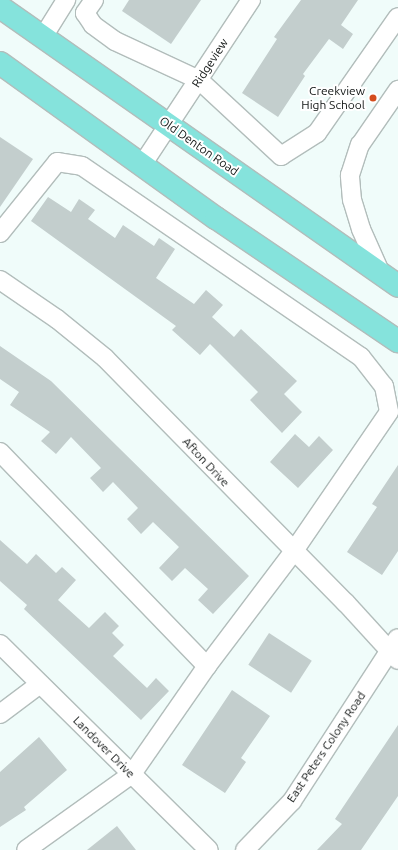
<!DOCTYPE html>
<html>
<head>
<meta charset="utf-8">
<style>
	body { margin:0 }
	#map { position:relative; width:398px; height:850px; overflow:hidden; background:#f0fcfa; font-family:Ubuntu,sans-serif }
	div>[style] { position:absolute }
	.building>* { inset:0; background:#c3cecd; transform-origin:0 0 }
	.roads { filter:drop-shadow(1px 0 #b2bdbb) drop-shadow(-1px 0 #b2bdbb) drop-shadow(0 1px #b2bdbb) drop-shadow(0 -1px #b2bdbb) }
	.minor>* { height:18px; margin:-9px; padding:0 9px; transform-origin:9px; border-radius:9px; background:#fff }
	.major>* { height:22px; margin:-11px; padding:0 11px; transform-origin:11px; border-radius:11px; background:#85e3dc }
	.dots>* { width:11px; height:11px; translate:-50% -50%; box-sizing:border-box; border:2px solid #fff; border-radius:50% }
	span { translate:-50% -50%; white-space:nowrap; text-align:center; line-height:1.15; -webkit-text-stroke:4px #fff; paint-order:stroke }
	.street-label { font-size:12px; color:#101413 }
	.poi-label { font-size:12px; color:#101413 }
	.right { translate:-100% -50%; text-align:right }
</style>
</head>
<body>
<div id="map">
	<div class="building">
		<i style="clip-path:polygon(129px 0,201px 0,171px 44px,122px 11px)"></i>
		<i style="clip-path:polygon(301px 0,358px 0,341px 25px,353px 34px,343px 49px,329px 39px,303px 74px,305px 76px,278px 117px,242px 93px,277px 39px,274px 37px)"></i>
		<i style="clip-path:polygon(0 137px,33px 159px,0 207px)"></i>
		<i style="clip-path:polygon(48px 197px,71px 212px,79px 199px,95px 210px,88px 219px,115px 238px,123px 225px,154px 246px,159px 238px,175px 249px,156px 278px,194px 304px,206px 290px,223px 305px,212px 317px,234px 337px,241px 329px,297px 381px,284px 394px,302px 412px,282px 433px,250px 400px,258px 392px,210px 344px,200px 355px,172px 330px,176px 326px,31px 221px)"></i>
		<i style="clip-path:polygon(0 346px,51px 381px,249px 576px,213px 614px,198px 600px,208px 589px,185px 568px,172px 581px,159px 568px,179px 547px,153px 522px,141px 534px,127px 519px,138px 508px,113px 482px,103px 492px,90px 478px,101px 468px,71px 437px,56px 454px,41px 441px,50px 432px,10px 405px,19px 392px,0 379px)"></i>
		<i style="clip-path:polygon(295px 434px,309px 447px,319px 436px,333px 450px,298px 488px,270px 462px)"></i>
		<i style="clip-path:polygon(398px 465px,398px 551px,382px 575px,347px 552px,377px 507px,372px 504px)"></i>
		<i style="clip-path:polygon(0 540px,27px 564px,36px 554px,56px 573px,62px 567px,76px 580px,58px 600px,89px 628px,105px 612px,119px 626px,112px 633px,124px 645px,113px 656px,147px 688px,156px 678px,169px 691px,141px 720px,24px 609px,27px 605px,0 581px)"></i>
		<i style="left:269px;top:633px;width:51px;height:38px;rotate:33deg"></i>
		<i style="clip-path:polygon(232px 690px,270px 716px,241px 758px,246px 762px,225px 793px,182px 765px)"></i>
		<i style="clip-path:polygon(398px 725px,398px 796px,361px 850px,317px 850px,342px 824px,335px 819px)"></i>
		<i style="clip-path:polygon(39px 737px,67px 770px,24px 807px,26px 810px,0 827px,0 772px)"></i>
		<i style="clip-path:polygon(117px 826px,136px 850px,87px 850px)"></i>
	</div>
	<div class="roads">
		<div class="minor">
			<i style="left:94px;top:0;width:16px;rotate:125deg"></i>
			<i style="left:85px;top:13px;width:14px;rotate:56deg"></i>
			<i style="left:93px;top:25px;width:27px;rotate:36deg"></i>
			<i style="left:115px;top:41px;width:93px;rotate:24.9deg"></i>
			<i style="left:199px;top:80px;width:112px;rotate:42.8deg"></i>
			<i style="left:281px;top:156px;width:43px;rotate:-32.6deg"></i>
			<i style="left:317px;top:133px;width:141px;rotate:-55.1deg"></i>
			<i style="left:43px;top:37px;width:44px;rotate:-58.1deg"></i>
			<i style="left:142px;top:165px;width:198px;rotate:-56.6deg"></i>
			<i style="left:0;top:233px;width:91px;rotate:-51.2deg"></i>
			<i style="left:57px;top:162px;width:25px;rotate:9deg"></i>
			<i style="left:82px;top:166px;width:338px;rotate:34.4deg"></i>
			<i style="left:361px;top:357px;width:37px;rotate:52deg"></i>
			<i style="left:384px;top:386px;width:26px;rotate:79deg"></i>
			<i style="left:389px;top:412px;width:168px;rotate:124.4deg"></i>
			<i style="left:294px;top:551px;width:144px;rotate:127.1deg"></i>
			<i style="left:381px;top:274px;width:49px;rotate:-114deg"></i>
			<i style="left:361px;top:229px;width:30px;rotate:-107deg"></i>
			<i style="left:352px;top:200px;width:25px;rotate:-95deg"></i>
			<i style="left:350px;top:175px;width:32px;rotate:-72deg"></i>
			<i style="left:360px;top:145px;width:67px;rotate:-55.4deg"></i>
			<i style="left:0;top:280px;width:69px;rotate:34.4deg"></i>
			<i style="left:57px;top:319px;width:62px;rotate:39.1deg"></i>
			<i style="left:105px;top:358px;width:344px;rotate:45.5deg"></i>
			<i style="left:346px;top:603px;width:77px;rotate:47.6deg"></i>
			<i style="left:0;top:452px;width:298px;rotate:46deg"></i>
			<i style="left:207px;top:666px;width:131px;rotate:124.8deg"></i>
			<i style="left:132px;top:774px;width:130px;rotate:144.4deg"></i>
			<i style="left:0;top:644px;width:293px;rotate:44.6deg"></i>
			<i style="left:0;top:714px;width:50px;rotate:-36.9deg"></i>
			<i style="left:245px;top:850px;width:68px;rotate:-46.2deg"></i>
			<i style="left:292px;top:801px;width:194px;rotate:-57deg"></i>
		</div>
		<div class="major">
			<i style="left:0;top:7px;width:486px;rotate:35deg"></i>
			<i style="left:0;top:63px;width:266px;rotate:35.7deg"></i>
			<i style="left:216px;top:218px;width:220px;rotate:34.1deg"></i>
		</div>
	</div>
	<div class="dots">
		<i style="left:373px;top:98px;background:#d44c1d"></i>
	</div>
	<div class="street-label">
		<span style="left:210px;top:63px;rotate:-57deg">Ridgeview</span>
		<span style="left:199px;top:146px;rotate:35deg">Old Denton Road</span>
		<span style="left:206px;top:462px;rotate:47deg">Afton Drive</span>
		<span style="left:104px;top:747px;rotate:45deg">Landover Drive</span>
		<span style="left:326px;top:747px;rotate:-56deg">East Peters Colony Road</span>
	</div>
	<div class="poi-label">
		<span class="right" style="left:365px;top:98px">Creekview<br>High School</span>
	</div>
</div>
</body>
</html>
